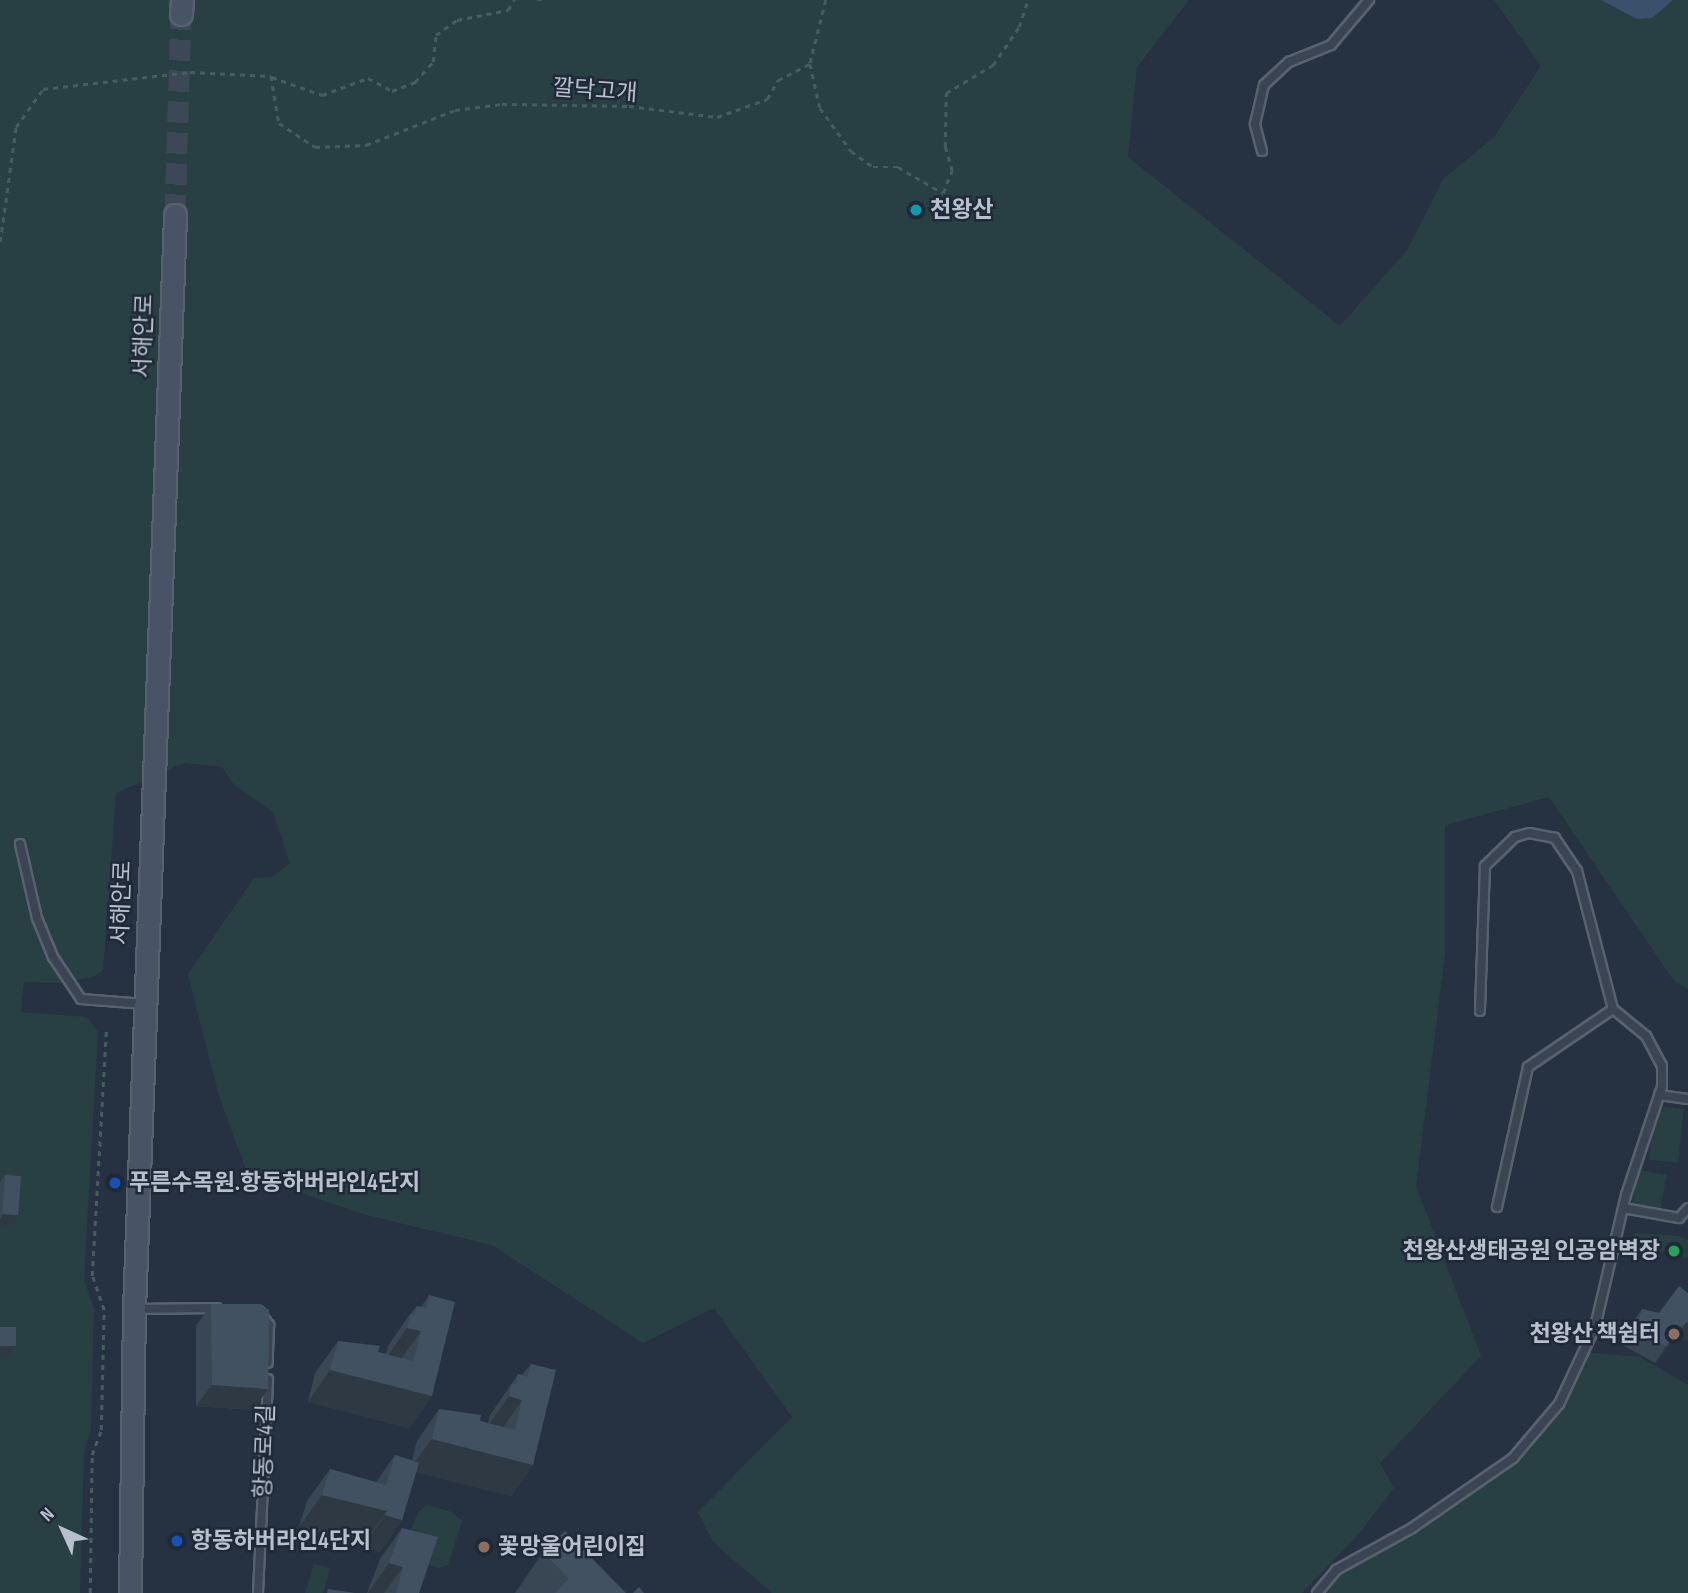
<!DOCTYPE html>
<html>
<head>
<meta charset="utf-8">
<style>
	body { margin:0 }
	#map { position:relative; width:1688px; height:1593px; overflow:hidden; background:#263242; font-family:"Sofia Sans Condensed","Noto Sans KR",sans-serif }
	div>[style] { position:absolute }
	.green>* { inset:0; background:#284043; transform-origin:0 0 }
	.water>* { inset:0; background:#3b506b }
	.secondary-tunnel>* { height:21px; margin-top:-10.5px; transform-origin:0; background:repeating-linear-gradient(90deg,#3c4757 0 21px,transparent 0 31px) }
	.path>* { height:2.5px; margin-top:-1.25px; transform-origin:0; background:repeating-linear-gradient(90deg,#465d60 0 5px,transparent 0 10px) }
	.roads { filter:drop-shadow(2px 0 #58626f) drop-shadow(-2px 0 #58626f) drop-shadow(0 2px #58626f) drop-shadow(0 -2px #58626f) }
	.lane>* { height:8px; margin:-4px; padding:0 4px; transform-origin:4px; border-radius:4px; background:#3a4452 }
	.secondary>* { height:21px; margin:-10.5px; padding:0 10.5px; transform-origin:10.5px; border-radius:10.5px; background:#485365 }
	.wall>* { inset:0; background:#394653 }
	.shaded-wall>* { inset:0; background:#2e3944 }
	.building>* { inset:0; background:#425161; transform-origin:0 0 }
	.dots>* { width:19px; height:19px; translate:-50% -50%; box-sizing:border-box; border:4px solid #1f2937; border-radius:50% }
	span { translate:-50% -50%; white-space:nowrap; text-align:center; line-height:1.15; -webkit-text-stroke:5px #1f2937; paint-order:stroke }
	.street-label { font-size:23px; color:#b7c0cc }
	.poi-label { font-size:23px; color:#b7c0cc; font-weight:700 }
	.left { translate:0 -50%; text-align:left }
	.right { translate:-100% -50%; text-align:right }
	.north { position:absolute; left:28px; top:1495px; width:70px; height:70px; -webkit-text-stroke:5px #1f2937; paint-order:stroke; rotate:315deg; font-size:19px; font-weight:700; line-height:28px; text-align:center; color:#b7c0cc }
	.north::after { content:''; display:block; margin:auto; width:24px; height:32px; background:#b7c0cc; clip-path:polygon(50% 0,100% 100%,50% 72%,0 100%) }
</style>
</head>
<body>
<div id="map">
	<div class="green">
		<i style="clip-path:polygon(0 0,1189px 0,1137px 67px,1128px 157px,1340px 326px,1407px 250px,1444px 178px,1494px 137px,1541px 66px,1494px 0,1688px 0,1688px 989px,1674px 981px,1549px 797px,1445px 825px,1445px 953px,1416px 1186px,1481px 1356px,1380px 1463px,1394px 1488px,1358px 1535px,1302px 1593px,772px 1593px,713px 1542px,698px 1512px,792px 1417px,714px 1308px,643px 1343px,492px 1245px,366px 1215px,248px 1175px,219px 1096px,188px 974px,254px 878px,272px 877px,290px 863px,273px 812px,234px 785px,222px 767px,184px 763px,116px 793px,103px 970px,93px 977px,59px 983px,24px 982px,21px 1012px,87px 1017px,98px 1032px,84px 1280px,94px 1308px,91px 1429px,84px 1452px,80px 1593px,0 1593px)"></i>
		<i style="left:1655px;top:1106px;width:29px;height:54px;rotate:6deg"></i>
		<i style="left:1638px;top:1170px;width:29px;height:35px;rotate:10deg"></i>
		<i style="clip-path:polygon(1634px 1233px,1678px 1236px,1688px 1240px,1688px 1258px,1632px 1244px)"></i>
		<i style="clip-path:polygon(1583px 1352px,1640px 1357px,1688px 1385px,1688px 1593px,1317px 1593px,1336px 1570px,1412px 1528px,1510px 1460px,1559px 1404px)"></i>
		<i style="clip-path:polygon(427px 1505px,452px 1512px,462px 1521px,448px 1565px,439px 1568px,411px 1560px,410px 1531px,418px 1512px)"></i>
		<i style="clip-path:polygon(314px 1564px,330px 1568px,323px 1593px,305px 1593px)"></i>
	</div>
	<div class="water">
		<i style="clip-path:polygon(1601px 0,1673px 0,1652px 18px,1637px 19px)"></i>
	</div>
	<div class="secondary-tunnel">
		<i style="left:175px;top:215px;width:201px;rotate:-88.3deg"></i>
	</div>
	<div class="path">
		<i style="left:537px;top:0;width:6px"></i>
		<i style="left:826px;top:0;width:66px;rotate:104deg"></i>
		<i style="left:810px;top:64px;width:45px;rotate:77.2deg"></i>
		<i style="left:820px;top:108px;width:53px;rotate:54.2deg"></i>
		<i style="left:851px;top:151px;width:27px;rotate:36deg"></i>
		<i style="left:873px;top:167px;width:25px"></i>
		<i style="left:898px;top:167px;width:52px;rotate:30deg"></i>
		<i style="left:943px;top:193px;width:24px;rotate:-68deg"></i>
		<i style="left:952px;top:171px;width:25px;rotate:-106deg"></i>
		<i style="left:945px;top:147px;width:54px;rotate:-88.9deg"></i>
		<i style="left:946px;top:93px;width:55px;rotate:-30.8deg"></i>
		<i style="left:993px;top:65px;width:46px;rotate:-55.6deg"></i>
		<i style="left:1019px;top:27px;width:28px;rotate:-72deg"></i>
		<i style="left:272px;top:77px;width:53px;rotate:19.8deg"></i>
		<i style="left:322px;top:95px;width:49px;rotate:-20.3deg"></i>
		<i style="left:368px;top:78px;width:27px;rotate:28deg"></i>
		<i style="left:392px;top:91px;width:25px;rotate:-21deg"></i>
		<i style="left:415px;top:82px;width:27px;rotate:-48deg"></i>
		<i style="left:433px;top:62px;width:27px;rotate:-84deg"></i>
		<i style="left:436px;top:35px;width:26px;rotate:-36deg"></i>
		<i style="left:457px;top:20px;width:52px;rotate:-11.1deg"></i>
		<i style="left:508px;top:10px;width:12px;rotate:-59deg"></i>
		<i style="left:0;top:242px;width:116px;rotate:-82.1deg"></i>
		<i style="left:16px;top:127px;width:47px;rotate:-54.6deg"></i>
		<i style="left:43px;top:89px;width:148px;rotate:-6.6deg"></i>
		<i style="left:190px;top:72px;width:81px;rotate:2.8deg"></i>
		<i style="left:271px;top:76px;width:48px;rotate:80.3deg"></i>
		<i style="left:279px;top:123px;width:43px;rotate:33.7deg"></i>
		<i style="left:315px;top:147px;width:51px;rotate:-2.2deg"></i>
		<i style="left:366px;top:145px;width:96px;rotate:-21.5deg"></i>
		<i style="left:455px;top:110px;width:47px;rotate:-7.3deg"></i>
		<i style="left:502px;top:104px;width:127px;rotate:0.9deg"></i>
		<i style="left:629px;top:106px;width:89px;rotate:7.1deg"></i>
		<i style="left:717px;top:117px;width:53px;rotate:-19.8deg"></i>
		<i style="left:767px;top:99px;width:22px;rotate:-60deg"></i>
		<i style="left:778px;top:80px;width:36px;rotate:-27deg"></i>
		<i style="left:90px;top:1593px;width:138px;rotate:-89.2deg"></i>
		<i style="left:92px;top:1455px;width:27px;rotate:-70deg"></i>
		<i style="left:101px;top:1430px;width:120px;rotate:-88.6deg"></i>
		<i style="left:104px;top:1310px;width:36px;rotate:-109deg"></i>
		<i style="left:92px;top:1276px;width:246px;rotate:-86.7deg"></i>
	</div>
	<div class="roads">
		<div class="lane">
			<i style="left:1262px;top:151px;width:28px;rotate:-105deg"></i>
			<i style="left:1255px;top:124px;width:40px;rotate:-77deg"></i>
			<i style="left:1264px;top:85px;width:34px;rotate:-43deg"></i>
			<i style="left:1289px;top:62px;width:45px;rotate:-22deg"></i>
			<i style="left:1331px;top:45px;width:59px;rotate:-49.8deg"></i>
			<i style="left:20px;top:844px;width:76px;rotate:77.1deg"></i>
			<i style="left:37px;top:918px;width:42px;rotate:67.7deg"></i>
			<i style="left:53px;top:957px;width:50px;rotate:56.3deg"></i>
			<i style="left:81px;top:999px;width:64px;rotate:4.5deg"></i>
			<i style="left:1659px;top:1095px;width:29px;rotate:8deg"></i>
			<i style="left:1497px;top:1207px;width:143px;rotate:-77.5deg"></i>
			<i style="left:1528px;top:1067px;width:103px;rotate:-34.3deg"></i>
			<i style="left:1623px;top:1208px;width:57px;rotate:10.1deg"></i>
			<i style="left:1679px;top:1218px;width:13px;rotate:-48deg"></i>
			<i style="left:135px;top:1309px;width:82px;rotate:-0.7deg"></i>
			<i style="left:264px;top:1318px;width:9px;rotate:54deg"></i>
			<i style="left:269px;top:1325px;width:38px;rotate:92deg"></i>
			<i style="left:258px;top:1593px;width:214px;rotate:-87.3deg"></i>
			<i style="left:1317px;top:1593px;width:30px;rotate:-50deg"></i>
			<i style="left:1336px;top:1570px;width:87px;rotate:-28.9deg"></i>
			<i style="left:1412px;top:1528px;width:123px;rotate:-34.7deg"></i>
			<i style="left:1513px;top:1458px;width:71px;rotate:-49.6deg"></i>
			<i style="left:1559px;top:1404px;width:85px;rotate:-64.9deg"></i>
			<i style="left:1595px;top:1327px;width:136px;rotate:-76.8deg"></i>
			<i style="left:1626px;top:1195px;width:114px;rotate:-71.6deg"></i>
			<i style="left:1662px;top:1087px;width:21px;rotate:-90deg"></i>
			<i style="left:1662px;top:1066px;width:34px;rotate:-118deg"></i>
			<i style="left:1646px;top:1036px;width:43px;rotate:-140.7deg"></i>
			<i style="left:1613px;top:1009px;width:143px;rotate:-104.6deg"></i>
			<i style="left:1577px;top:871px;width:40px;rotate:-124deg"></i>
			<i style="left:1555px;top:838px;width:26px;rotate:-169deg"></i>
			<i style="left:1529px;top:833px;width:15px;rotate:164deg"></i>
			<i style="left:1515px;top:837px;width:42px;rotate:136deg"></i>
			<i style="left:1485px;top:866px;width:145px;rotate:92deg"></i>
		</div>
		<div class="secondary">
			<i style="left:181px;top:14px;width:14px;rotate:-86deg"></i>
			<i style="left:130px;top:1593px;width:284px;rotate:-89.2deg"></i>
			<i style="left:134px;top:1309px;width:1095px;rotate:-87.85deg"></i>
		</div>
	</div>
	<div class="wall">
		<i style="clip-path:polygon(5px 1175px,12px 1225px,0 1225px,0 1182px)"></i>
		<i style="clip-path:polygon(429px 1295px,432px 1396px,409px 1428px,308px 1402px,315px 1373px,338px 1341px,386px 1354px,388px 1346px,410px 1314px,417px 1306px,421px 1307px)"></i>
		<i style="clip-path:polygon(211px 1304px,253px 1410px,196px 1406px,196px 1326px)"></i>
		<i style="clip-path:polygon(1642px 1309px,1659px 1313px,1674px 1339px,1655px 1363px,1624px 1346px,1631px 1325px)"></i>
		<i style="clip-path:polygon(531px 1364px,533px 1465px,511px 1496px,416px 1472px,402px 1520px,380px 1552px,363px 1547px,364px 1543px,299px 1527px,307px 1501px,330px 1469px,376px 1482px,395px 1455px,412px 1460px,417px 1441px,439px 1409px,488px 1423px,490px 1415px,512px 1383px,518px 1374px,522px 1375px)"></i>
		<i style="clip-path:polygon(402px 1528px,419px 1593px,367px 1593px,380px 1559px)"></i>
		<i style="clip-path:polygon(543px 1552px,626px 1593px,515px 1593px)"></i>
	</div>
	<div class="shaded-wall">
		<i style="clip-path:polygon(3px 1214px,19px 1215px,12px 1225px,0 1225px,0 1219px)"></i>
		<i style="clip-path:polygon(1686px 1323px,1688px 1323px,1688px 1341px,1674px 1339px,1655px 1363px,1666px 1346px)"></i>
		<i style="clip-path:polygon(407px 1328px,421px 1331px,398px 1363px,385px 1360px)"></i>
		<i style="clip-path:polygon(0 1346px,15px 1346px,8px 1357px,0 1357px)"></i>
		<i style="clip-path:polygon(330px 1370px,432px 1396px,409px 1428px,308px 1402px)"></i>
		<i style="clip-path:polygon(212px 1385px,268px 1389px,253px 1410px,196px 1406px)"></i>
		<i style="clip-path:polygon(509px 1396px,522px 1400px,500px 1432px,486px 1428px)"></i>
		<i style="clip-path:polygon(432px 1439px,533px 1465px,511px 1496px,409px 1470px)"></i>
		<i style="clip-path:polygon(322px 1495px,387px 1511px,364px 1543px,299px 1527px)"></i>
		<i style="clip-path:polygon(385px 1515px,402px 1520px,380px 1552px,363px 1547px)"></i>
		<i style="clip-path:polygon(389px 1563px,403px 1567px,384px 1593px,368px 1593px)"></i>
	</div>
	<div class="building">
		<i style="left:5px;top:1175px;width:16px;height:39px;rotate:4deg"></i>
		<i style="clip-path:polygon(1679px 1286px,1688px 1293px,1688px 1323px,1686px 1323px,1666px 1346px,1635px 1330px,1642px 1309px,1659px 1313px)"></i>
		<i style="clip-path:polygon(429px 1295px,455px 1302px,432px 1396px,330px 1370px,338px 1341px,380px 1346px,378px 1352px,413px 1361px,421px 1331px,407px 1328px,410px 1314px,414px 1315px,417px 1306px,426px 1308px)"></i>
		<i style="clip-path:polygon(211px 1304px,261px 1304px,269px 1310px,268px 1389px,212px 1385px)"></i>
		<i style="left:0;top:1327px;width:16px;height:19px"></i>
		<i style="clip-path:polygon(531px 1364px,556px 1370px,533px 1465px,432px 1439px,439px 1409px,481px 1415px,480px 1421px,515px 1430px,522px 1400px,509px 1396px,512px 1383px,516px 1384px,518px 1374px,527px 1377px)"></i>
		<i style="clip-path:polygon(395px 1455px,419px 1463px,402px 1520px,385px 1515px,387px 1511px,322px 1495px,330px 1469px,386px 1485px)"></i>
		<i style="clip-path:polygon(402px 1528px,438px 1537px,419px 1593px,396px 1593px,403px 1567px,389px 1563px)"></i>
		<i style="clip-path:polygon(565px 1531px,626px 1593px,555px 1593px,569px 1579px,543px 1552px)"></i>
		<i style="clip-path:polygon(639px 1587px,644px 1593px,633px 1593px)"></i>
		<i style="clip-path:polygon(328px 1589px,355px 1593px,327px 1593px)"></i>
	</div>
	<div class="dots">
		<i style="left:916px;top:210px;background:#0f9aa8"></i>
		<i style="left:115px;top:1183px;background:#1a4fb4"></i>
		<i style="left:1674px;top:1251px;background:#2e9e5b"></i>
		<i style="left:1674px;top:1334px;background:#8d6e63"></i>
		<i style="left:177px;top:1541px;background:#1a4fb4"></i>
		<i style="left:484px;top:1547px;background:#8d6e63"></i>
	</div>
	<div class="street-label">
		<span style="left:595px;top:91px;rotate:4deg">깔닥고개</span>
		<span style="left:144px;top:336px;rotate:-88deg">서해안로</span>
		<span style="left:122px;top:903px;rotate:-88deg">서해안로</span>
		<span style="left:265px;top:1451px;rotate:-88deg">항동로4길</span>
	</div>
	<div class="poi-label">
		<span class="left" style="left:930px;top:210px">천왕산</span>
		<span class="left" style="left:129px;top:1183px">푸른수목원.항동하버라인4단지</span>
		<span class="right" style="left:1660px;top:1251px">천왕산생태공원 인공암벽장</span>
		<span class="right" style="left:1660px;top:1334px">천왕산 책쉼터</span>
		<span class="left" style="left:191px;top:1541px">항동하버라인4단지</span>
		<span class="left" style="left:498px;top:1547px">꽃망울어린이집</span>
	</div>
	<div class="north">N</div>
</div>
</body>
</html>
